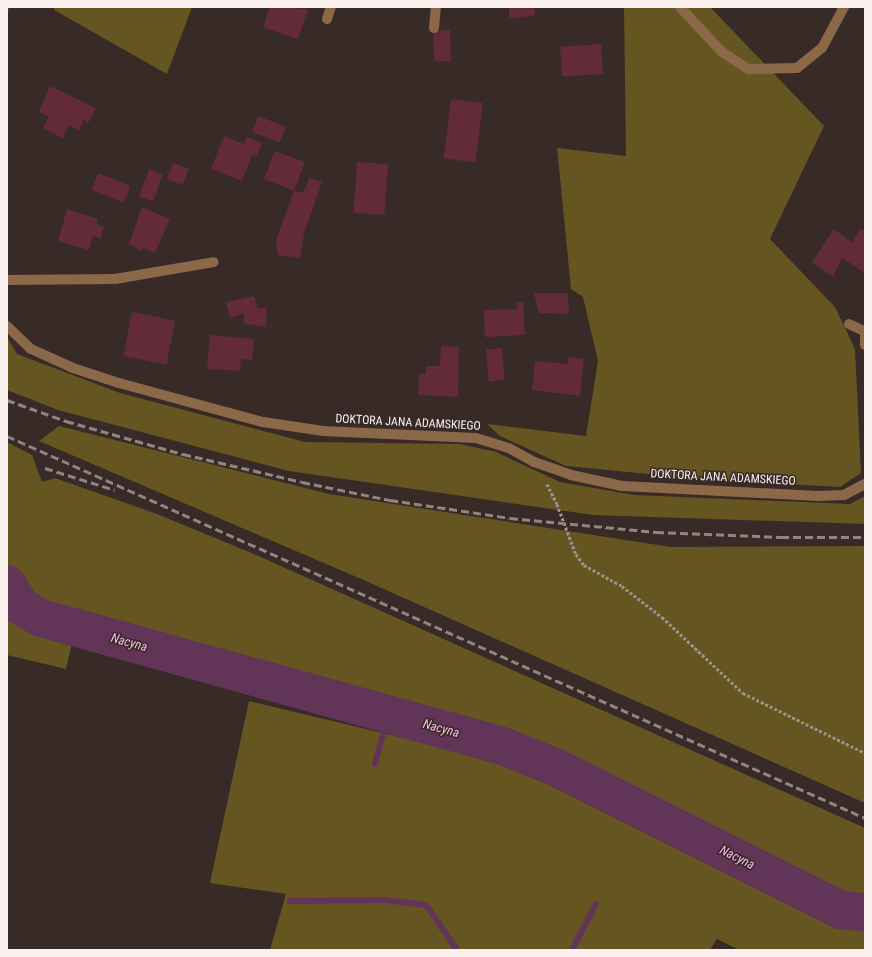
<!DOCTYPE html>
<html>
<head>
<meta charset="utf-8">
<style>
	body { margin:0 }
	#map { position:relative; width:872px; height:957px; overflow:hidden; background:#372a27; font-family:"Roboto Condensed",sans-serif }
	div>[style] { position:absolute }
	.green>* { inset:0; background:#655520 }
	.stream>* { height:6px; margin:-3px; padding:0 3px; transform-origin:3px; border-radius:3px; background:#613458 }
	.river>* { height:38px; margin:-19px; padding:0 19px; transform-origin:19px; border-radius:19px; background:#613458 }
	.building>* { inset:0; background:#632b3a; transform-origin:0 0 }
	.path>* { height:2.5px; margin-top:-1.25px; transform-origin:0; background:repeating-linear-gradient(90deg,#9d928f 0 3px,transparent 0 5px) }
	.minor>* { height:10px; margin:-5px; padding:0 5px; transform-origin:5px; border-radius:5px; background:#8b6848 }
	.rail>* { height:3px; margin-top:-1.5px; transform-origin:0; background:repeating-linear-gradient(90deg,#908582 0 8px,transparent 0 12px) }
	span { translate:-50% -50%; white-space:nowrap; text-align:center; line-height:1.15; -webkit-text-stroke:3px #372a27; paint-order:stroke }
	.street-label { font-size:12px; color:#faf1ef }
	.water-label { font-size:13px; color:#f8bce9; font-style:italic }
	.frame { position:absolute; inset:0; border:8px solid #faf1ef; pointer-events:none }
</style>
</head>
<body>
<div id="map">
	<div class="green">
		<i style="clip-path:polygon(55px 7px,192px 7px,167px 74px,54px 10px)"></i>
		<i style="clip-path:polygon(624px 7px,710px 7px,824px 126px,770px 239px,835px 307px,855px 349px,861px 473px,840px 487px,710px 480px,566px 466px,500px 436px,487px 424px,586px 436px,598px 361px,583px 297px,571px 289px,557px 148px,626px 156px)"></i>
		<i style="clip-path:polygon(7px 337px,17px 354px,120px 393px,305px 442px,460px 444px,496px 452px,560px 482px,634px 495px,850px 504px,865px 496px,865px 524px,593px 515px,289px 471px,58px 410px,7px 390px)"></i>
		<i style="clip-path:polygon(59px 426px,329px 494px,671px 547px,865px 546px,865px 803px,359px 578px,39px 441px)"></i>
		<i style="clip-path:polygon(7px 442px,32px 455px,42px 482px,55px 478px,157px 514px,254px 554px,865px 828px,865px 902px,840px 901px,565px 763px,498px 736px,78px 620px,32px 604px,7px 564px)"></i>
		<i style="clip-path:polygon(7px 600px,14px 611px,34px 624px,74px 635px,66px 669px,7px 655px)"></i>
		<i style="clip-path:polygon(249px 701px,500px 761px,848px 930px,865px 923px,865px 950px,739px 950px,717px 939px,710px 950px,270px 950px,286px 894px,210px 883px)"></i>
	</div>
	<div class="stream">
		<i style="left:375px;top:764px;width:51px;rotate:-75.1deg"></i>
		<i style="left:290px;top:901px;width:95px;rotate:-0.6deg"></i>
		<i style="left:385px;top:900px;width:41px;rotate:7deg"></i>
		<i style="left:426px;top:905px;width:55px;rotate:55.4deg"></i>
		<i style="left:572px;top:950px;width:52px;rotate:-62.4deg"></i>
	</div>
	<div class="river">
		<i style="left:7px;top:584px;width:27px;rotate:57deg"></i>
		<i style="left:22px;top:607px;width:22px;rotate:30deg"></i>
		<i style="left:41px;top:618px;width:482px;rotate:15.5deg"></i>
		<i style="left:505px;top:747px;width:56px;rotate:22deg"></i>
		<i style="left:557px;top:768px;width:317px;rotate:26.6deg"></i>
		<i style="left:840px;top:910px;width:25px;rotate:5deg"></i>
	</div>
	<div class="building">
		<i style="clip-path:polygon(7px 7px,11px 7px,7px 17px)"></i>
		<i style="clip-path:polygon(270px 7px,308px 9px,298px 39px,263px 27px)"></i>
		<i style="clip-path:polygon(509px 7px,534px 7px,535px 15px,509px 19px)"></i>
		<i style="left:450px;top:30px;width:31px;height:17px;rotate:88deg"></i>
		<i style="left:601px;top:44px;width:30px;height:41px;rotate:86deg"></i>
		<i style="clip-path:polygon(50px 86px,96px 108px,89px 122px,83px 120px,79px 130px,69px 125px,63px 138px,43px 128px,49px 116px,39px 112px)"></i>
		<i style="left:451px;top:99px;width:32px;height:60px;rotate:7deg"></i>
		<i style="left:258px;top:116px;width:30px;height:17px;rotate:21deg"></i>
		<i style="clip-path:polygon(224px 136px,244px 144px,247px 137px,262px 143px,257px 156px,252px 155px,242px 181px,211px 169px)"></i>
		<i style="clip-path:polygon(275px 151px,305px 162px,294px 191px,303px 193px,309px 178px,322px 182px,304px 233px,300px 258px,278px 255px,276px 240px,294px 191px,264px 179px)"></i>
		<i style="left:357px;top:162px;width:31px;height:51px;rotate:4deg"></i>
		<i style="left:173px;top:163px;width:17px;height:17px;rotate:21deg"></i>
		<i style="left:149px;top:169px;width:15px;height:29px;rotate:20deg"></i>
		<i style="left:98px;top:173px;width:35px;height:18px;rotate:22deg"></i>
		<i style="clip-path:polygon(142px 207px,170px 219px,155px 253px,143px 248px,142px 251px,129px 244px)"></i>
		<i style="clip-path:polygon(67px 209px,98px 219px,97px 224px,104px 227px,101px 238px,93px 236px,89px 250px,58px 241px)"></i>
		<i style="clip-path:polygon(861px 228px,865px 231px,865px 273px,842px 258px,833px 277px,812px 262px,834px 229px,852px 243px)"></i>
		<i style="clip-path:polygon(534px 293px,568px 293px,569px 314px,539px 313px)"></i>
		<i style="clip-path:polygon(254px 296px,258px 309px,267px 307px,266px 327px,243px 323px,244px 314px,230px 318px,226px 302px)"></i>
		<i style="clip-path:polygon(517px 302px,523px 302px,525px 335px,485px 337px,484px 310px,517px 309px)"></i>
		<i style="left:132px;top:312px;width:44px;height:45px;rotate:11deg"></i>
		<i style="clip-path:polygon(210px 335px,254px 339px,252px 360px,241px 359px,240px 371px,207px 369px)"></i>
		<i style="clip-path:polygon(441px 346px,459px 347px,458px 397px,418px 395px,419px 374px,426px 374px,426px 366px,440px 366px)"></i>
		<i style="left:502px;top:348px;width:32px;height:16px;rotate:85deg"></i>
		<i style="clip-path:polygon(569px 357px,584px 359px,580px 396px,532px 390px,535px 361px,568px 364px)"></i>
	</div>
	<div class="path">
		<i style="left:547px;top:484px;width:22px;rotate:63deg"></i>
		<i style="left:557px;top:504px;width:53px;rotate:69.2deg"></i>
		<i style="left:576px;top:554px;width:14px;rotate:54deg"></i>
		<i style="left:584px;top:565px;width:43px;rotate:28.9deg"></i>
		<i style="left:622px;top:586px;width:51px;rotate:37.8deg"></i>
		<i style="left:662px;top:617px;width:111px;rotate:43.2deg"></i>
		<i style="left:743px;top:693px;width:136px;rotate:26.2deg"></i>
	</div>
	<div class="minor">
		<i style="left:680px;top:7px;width:62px;rotate:47deg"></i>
		<i style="left:722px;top:52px;width:31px;rotate:33deg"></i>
		<i style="left:748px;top:69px;width:49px;rotate:-1.2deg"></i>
		<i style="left:797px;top:68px;width:32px;rotate:-39deg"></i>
		<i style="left:822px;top:48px;width:47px;rotate:-61.8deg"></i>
		<i style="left:327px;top:19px;width:13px;rotate:-72deg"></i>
		<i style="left:434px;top:28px;width:21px;rotate:-85deg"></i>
		<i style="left:7px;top:280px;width:108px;rotate:-0.5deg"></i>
		<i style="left:115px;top:279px;width:100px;rotate:-9.7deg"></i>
		<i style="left:849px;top:324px;width:17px;rotate:25deg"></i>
		<i style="left:7px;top:326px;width:33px;rotate:44deg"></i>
		<i style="left:31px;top:349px;width:46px;rotate:24.3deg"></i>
		<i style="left:73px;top:368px;width:48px;rotate:18.1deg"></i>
		<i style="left:119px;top:383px;width:149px;rotate:15.2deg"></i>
		<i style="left:263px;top:422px;width:61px;rotate:8.5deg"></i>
		<i style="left:323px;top:431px;width:153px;rotate:2.6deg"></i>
		<i style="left:476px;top:438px;width:34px;rotate:17deg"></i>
		<i style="left:509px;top:448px;width:29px;rotate:29deg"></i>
		<i style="left:534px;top:462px;width:39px;rotate:19deg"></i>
		<i style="left:571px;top:475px;width:52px;rotate:12.2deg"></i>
		<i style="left:622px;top:486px;width:196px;rotate:2.9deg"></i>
		<i style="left:818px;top:496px;width:26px;rotate:-2deg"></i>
		<i style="left:844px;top:495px;width:24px;rotate:-28deg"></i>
		<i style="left:865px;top:331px;width:14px;rotate:90deg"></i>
	</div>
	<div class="rail">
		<i style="left:7px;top:400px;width:63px;rotate:19.6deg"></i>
		<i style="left:66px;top:421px;width:122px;rotate:15.8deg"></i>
		<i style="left:183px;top:454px;width:122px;rotate:13.2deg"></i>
		<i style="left:302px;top:482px;width:90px;rotate:11.6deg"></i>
		<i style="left:390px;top:500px;width:121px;rotate:8.5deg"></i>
		<i style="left:510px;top:518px;width:147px;rotate:5.5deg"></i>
		<i style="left:656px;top:532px;width:125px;rotate:2.3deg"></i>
		<i style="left:781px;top:537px;width:84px"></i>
		<i style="left:7px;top:436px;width:939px;rotate:24deg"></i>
		<i style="left:45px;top:468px;width:73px;rotate:17.4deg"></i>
	</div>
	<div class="street-label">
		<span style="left:408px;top:423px;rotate:3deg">DOKTORA JANA ADAMSKIEGO</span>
		<span style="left:723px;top:478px;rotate:3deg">DOKTORA JANA ADAMSKIEGO</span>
	</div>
	<div class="water-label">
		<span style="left:129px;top:643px;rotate:15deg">Nacyna</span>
		<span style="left:441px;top:729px;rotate:15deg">Nacyna</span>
		<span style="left:737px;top:858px;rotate:27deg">Nacyna</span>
	</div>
	<div class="frame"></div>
</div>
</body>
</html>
